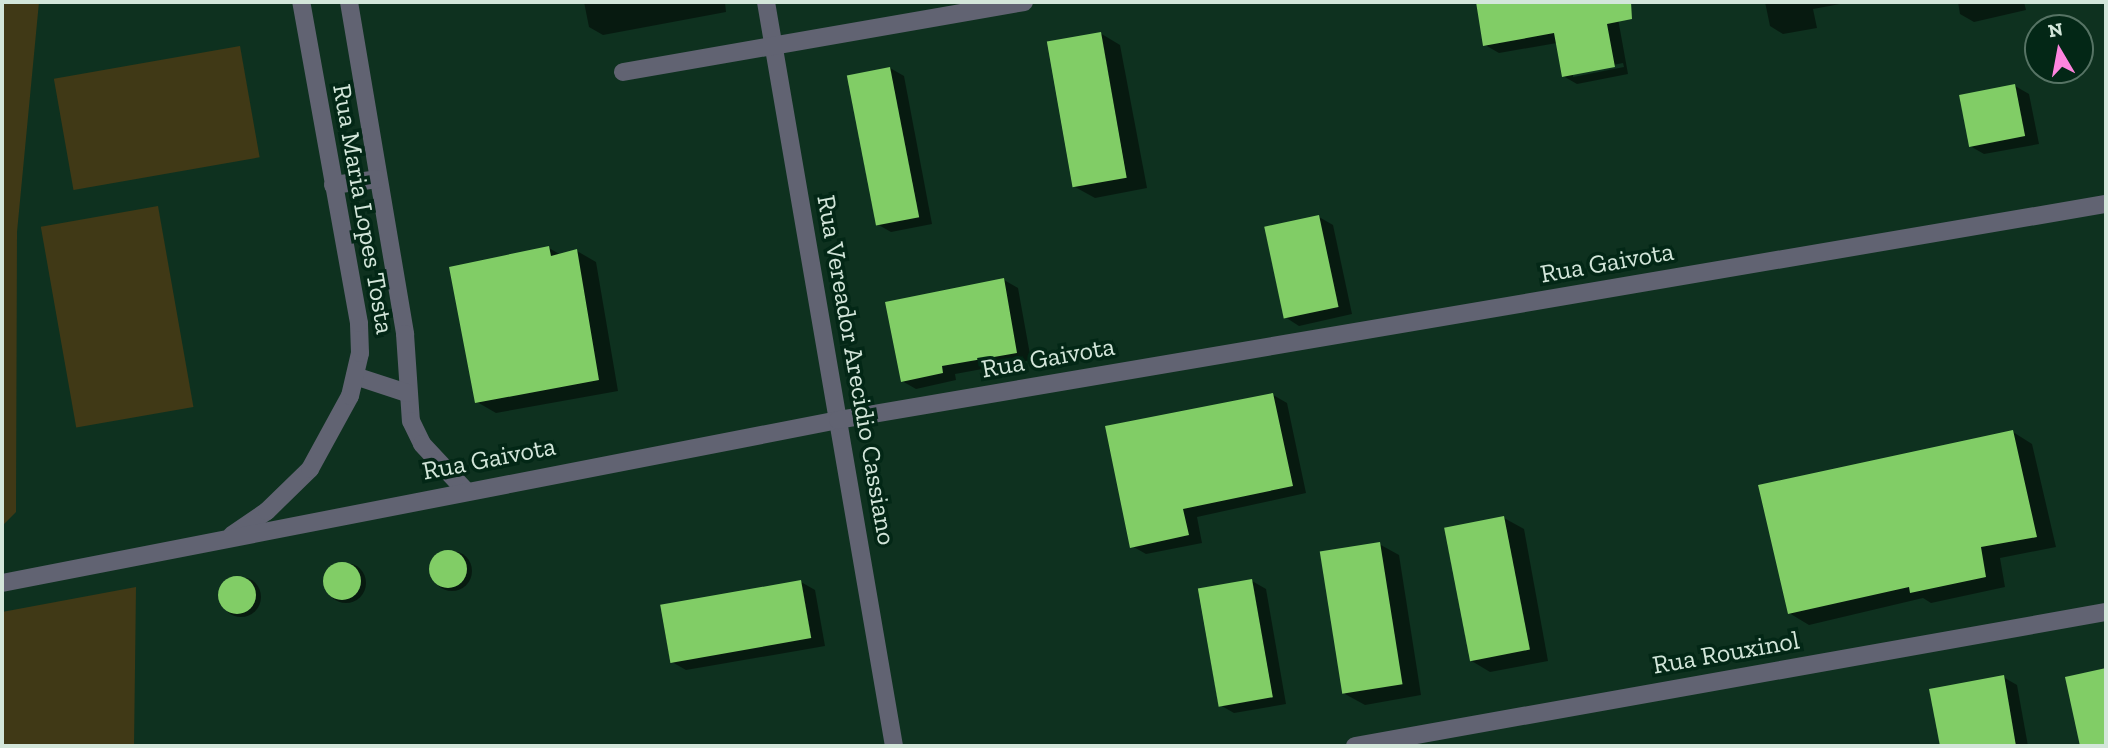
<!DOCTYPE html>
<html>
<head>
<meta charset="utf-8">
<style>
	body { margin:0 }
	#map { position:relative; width:2108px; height:748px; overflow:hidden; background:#0e311f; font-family:"Zilla Slab",serif }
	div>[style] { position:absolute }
	.green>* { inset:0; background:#403916; transform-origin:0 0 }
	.shadow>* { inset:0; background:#0007 }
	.round { border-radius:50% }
	.building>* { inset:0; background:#81cd66; transform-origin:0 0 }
	.minor>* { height:18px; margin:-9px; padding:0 9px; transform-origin:9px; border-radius:9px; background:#616372 }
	span { translate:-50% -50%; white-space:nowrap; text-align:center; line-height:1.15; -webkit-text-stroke:7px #032716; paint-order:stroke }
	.street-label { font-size:26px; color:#d3e6da }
	.frame { position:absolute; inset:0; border:4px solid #d3e6da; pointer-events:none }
	.north { position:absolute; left:2024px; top:14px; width:70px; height:70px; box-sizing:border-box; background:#032716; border:2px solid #567364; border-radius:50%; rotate:350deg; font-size:19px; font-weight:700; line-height:28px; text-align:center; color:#d3e6da }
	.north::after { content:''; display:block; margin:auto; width:24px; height:32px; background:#ff85df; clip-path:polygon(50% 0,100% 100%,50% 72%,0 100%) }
</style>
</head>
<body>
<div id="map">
	<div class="green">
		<i style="clip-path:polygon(2px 2px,39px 2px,17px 232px,16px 512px,2px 526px)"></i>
		<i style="left:240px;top:46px;width:113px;height:189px;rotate:80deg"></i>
		<i style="left:158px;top:206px;width:204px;height:119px;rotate:80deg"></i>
		<i style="clip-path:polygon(136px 587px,134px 746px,2px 746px,2px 612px)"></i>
	</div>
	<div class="shadow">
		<i style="clip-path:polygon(584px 2px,725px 2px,726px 12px,603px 35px,589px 27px)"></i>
		<i style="clip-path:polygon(evenodd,1477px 2px,1615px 2px,1628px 74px,1577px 84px,1563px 76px,1557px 43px,1499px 53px,1485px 45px,1477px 2px,1623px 63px,1624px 67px,1573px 77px,1573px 73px,1623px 63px)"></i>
		<i style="clip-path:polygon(1765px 2px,1851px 2px,1813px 9px,1817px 28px,1783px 34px,1770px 26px)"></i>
		<i style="clip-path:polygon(1958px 2px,2024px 2px,2026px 10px,1974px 22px,1960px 14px)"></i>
		<i style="clip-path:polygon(1100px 33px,1120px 45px,1147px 188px,1095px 198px,1075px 187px)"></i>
		<i style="clip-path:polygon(890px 68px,904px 76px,932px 224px,891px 232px,877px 224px)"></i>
		<i style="clip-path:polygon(2015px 86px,2029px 94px,2039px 144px,1984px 154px,1970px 146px)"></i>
		<i style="clip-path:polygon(1319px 217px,1333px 225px,1352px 314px,1299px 326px,1285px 317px)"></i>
		<i style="clip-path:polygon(549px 248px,561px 255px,577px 251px,596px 262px,618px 391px,496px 413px,477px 402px)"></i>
		<i style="clip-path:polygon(1004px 280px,1018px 288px,1031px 360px,955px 374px,956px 380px,916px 389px,902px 381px)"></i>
		<i style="clip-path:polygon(1273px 395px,1287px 403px,1306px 493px,1197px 517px,1202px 543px,1146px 554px,1132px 546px)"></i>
		<i style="clip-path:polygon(2013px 432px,2032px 444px,2056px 547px,2000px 558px,2005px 587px,1931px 603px,1923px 598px,1809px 625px,1789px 613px)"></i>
		<i style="clip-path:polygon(1504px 518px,1524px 529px,1548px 661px,1490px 672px,1470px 660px)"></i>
		<i style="clip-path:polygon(1379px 544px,1399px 555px,1421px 695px,1365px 705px,1345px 694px)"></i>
		<i class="round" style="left:432px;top:551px;width:40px;height:40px"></i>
		<i class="round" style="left:326px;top:563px;width:40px;height:40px"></i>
		<i class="round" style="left:221px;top:577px;width:40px;height:40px"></i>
		<i style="clip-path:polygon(1252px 581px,1266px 589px,1286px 704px,1234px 713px,1220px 705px)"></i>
		<i style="clip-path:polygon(801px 582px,815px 590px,825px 646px,686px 670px,672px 662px)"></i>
		<i style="clip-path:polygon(2106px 671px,2106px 746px,2081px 746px,2067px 678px)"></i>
		<i style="clip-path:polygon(2003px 677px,2017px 685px,2028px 746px,1943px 746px,1931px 690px)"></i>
	</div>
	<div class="building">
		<i style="clip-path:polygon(1476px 2px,1631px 2px,1632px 19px,1607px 24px,1615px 67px,1562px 77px,1554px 33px,1483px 46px)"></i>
		<i style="left:1101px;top:32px;width:148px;height:55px;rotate:80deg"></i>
		<i style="left:890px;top:67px;width:153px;height:44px;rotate:79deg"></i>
		<i style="left:2015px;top:84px;width:53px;height:57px;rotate:79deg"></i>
		<i style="left:1319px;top:215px;width:94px;height:56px;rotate:78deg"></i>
		<i style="clip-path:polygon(549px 246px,551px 256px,577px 249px,599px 380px,475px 403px,449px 267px)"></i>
		<i style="clip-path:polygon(1004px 278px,1017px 353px,942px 366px,943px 373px,901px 382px,885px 302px)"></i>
		<i style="clip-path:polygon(1273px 393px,1293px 486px,1183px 509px,1189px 535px,1130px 548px,1105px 426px)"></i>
		<i style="clip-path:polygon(2013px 430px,2037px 537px,1981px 547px,1986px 577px,1910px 593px,1909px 587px,1788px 614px,1758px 485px)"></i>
		<i style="left:1504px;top:516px;width:136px;height:61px;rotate:79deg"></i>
		<i style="left:1380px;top:542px;width:144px;height:61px;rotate:81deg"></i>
		<i class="round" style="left:429px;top:550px;width:38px;height:38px"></i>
		<i class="round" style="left:323px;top:562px;width:38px;height:38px"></i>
		<i class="round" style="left:218px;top:576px;width:38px;height:38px"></i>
		<i style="left:1252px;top:579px;width:120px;height:55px;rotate:80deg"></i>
		<i style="left:801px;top:580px;width:59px;height:143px;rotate:80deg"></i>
		<i style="clip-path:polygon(2106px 668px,2106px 746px,2080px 746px,2065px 677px)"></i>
		<i style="clip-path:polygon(2004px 675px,2016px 746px,1940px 746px,1929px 689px)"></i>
	</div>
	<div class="minor">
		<i style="left:349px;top:2px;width:337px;rotate:80.4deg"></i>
		<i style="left:405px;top:334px;width:87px;rotate:86.1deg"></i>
		<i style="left:411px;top:421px;width:25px;rotate:64deg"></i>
		<i style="left:422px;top:444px;width:63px;rotate:46.9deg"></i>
		<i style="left:766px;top:2px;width:755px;rotate:80.24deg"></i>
		<i style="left:623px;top:72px;width:407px;rotate:-9.9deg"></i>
		<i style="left:333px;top:185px;width:45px;rotate:-7.6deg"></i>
		<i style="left:355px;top:376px;width:55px;rotate:18.1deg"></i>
		<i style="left:232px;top:535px;width:42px;rotate:-34.4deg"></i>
		<i style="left:267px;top:511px;width:60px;rotate:-44.3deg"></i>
		<i style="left:310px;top:469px;width:83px;rotate:-61.3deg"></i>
		<i style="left:350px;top:396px;width:44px;rotate:-76.9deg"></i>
		<i style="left:360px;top:353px;width:30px;rotate:-92deg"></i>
		<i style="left:359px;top:323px;width:326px;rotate:-100.2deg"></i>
		<i style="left:2px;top:583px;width:852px;rotate:-11.03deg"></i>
		<i style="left:838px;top:420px;width:1286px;rotate:-9.67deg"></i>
		<i style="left:1355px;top:746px;width:763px;rotate:-10.12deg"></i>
	</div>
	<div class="street-label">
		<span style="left:363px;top:209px;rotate:80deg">Rua Maria Lopes Tosta</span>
		<span style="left:1607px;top:263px;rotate:-10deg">Rua Gaivota</span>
		<span style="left:1048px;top:358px;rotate:-10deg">Rua Gaivota</span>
		<span style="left:856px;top:370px;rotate:80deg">Rua Vereador Arecidio Cassiano</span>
		<span style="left:489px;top:459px;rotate:-11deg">Rua Gaivota</span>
		<span style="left:1726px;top:653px;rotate:-10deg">Rua Rouxinol</span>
	</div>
	<div class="frame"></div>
	<div class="north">N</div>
</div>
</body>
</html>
